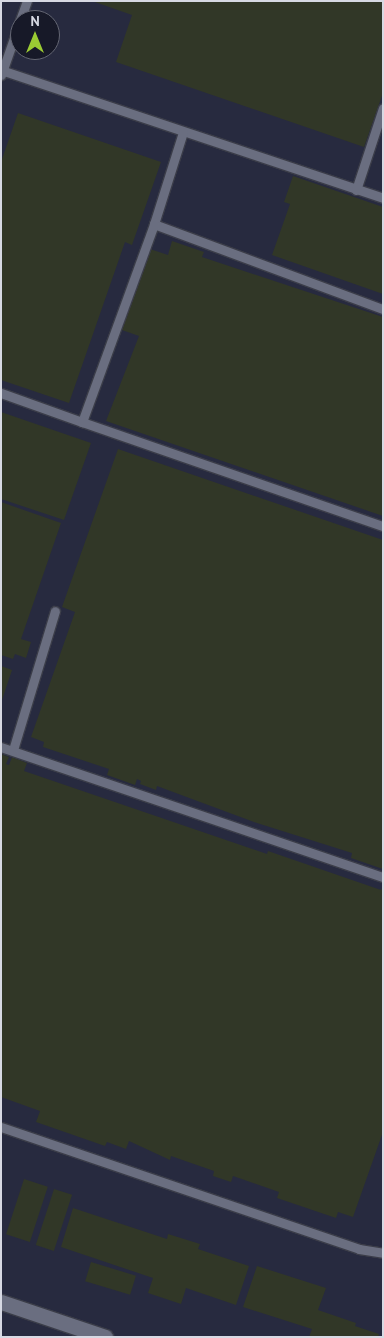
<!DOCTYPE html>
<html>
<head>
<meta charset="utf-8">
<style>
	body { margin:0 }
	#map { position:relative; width:384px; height:1338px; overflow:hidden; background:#202332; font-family:"PT Sans",sans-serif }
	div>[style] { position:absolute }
	.built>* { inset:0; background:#272a3f }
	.building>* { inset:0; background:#313727; transform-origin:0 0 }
	.roads { filter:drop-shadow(1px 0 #3b3d49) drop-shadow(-1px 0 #3b3d49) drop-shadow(0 1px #3b3d49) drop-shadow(0 -1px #3b3d49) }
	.lane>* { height:9px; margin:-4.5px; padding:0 4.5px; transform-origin:4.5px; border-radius:4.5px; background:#6a6e80 }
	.street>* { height:15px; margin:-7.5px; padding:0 7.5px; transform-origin:7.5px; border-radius:7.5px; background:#6a6e80 }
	span { translate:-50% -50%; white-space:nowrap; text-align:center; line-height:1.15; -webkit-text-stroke:4px #171928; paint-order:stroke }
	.frame { position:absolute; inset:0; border:2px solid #d7d9e3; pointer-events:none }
	.north { position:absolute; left:10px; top:10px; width:50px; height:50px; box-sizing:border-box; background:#171928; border:1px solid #646673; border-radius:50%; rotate:0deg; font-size:14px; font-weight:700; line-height:20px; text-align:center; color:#d7d9e3 }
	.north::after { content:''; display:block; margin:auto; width:18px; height:22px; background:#9bcb33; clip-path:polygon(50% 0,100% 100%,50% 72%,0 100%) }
</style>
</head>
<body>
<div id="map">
	<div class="built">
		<i style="clip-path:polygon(evenodd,1px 1px,383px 1px,383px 1337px,1px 1337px,1px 1px,20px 20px,50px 20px,50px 50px,20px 50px,20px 20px)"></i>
	</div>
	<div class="building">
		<i style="clip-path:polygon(92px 1px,383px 1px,383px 93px,364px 147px,116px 62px,132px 15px)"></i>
		<i style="clip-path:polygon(18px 113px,161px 162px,132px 245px,125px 242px,69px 403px,1px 380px,1px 162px)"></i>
		<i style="clip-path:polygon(293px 176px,383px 207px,383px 294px,272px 255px,290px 204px,284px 202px)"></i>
		<i style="clip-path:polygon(172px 241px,204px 252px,202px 257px,383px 317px,383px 516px,106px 421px,139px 336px,122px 330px,150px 249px,168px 255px)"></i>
		<i style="clip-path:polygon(1px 412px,91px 443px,64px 520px,1px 499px)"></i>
		<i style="clip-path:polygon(118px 449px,383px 540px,383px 869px,351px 858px,352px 853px,257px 823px,157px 786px,156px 790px,140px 784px,141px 781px,137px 779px,135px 785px,107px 775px,109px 769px,43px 747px,44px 742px,31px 737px,75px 612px,62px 607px)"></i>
		<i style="clip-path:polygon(1px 502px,61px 523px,21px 639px,31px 642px,26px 658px,15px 654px,13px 659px,1px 655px)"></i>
		<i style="clip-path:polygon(1px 666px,12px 670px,2px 700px,1px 700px)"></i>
		<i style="clip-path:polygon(1px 754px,9px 757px,6px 764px,9px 765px,12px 757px,27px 763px,24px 771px,267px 854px,268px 851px,381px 890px,383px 886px,383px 1132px,353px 1217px,338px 1212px,336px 1218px,277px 1198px,279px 1192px,233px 1176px,231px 1182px,213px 1176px,214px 1171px,171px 1156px,170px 1160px,129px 1141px,126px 1149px,107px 1142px,105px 1146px,36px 1122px,40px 1111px,1px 1097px)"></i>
		<i style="left:24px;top:1179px;width:25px;height:58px;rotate:18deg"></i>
		<i style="left:54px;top:1189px;width:19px;height:59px;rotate:18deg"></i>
		<i style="clip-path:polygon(73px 1208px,167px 1239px,168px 1234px,200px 1244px,198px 1249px,249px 1266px,236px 1305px,186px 1288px,181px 1304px,148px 1293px,153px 1278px,61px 1247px)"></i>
		<i style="left:91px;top:1262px;width:47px;height:20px;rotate:17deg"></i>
		<i style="clip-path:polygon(257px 1266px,326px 1288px,318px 1310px,356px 1323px,355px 1326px,379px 1334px,378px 1337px,309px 1337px,312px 1329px,243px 1307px)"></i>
	</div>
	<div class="roads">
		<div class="lane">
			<i style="left:20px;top:20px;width:20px;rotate:-70deg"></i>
			<i style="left:1px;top:70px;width:403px;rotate:18.5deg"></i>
			<i style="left:1px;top:75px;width:57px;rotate:-70.6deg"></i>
			<i style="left:183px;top:132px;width:96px;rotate:107.5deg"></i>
			<i style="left:154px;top:224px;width:244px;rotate:20.4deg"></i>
			<i style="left:356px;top:190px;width:86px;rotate:-71.8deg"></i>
			<i style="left:1px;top:393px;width:86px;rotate:19.7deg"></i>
			<i style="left:82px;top:422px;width:211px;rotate:-70deg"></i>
			<i style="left:82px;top:422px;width:318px;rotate:19.1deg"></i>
			<i style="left:1px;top:747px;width:404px;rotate:18.8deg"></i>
			<i style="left:13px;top:750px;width:145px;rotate:-73.2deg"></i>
			<i style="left:1px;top:1127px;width:378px;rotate:18.8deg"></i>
			<i style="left:359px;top:1249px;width:24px;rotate:9deg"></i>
		</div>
		<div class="street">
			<i style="left:1px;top:1302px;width:110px;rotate:18.6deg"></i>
		</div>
	</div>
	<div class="frame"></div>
	<div class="north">N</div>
</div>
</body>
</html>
